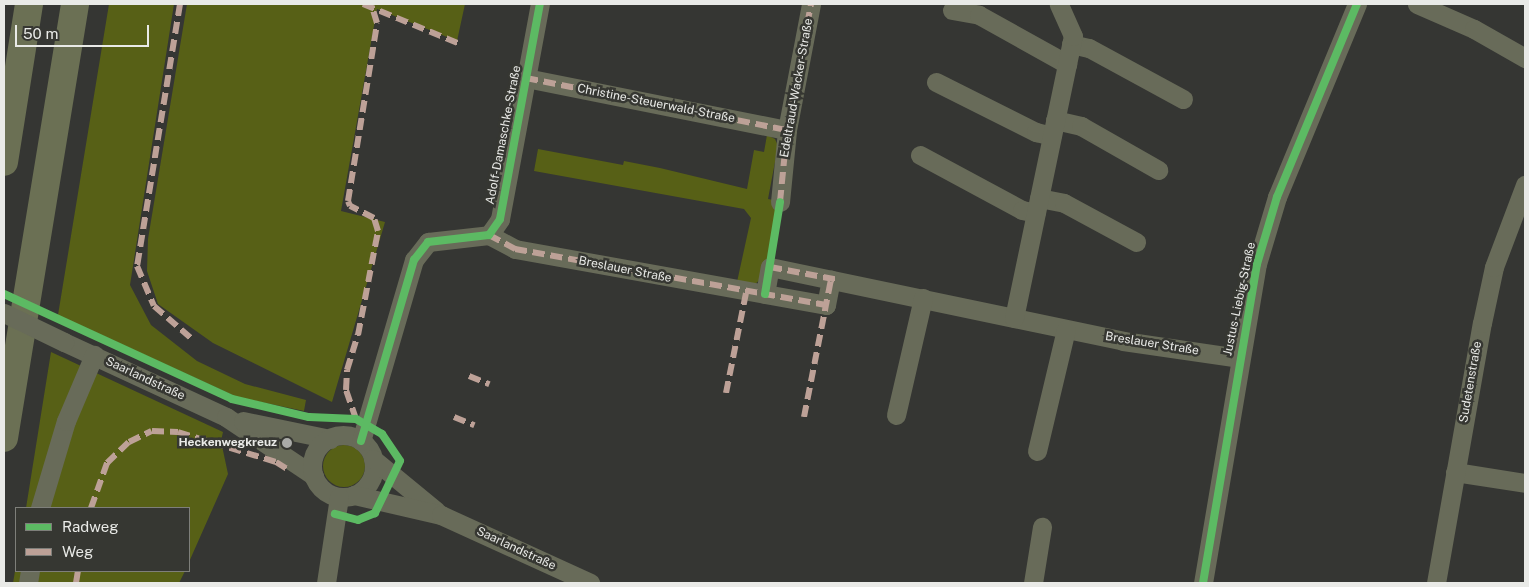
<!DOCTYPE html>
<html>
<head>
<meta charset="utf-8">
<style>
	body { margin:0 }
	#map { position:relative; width:1529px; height:587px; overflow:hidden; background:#353633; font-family:"Public Sans",sans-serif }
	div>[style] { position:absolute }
	.green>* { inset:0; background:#576016 }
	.round { border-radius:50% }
	.minor>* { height:19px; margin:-9.5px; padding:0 9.5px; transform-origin:9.5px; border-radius:9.5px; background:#686b59 }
	.minor>.ring { margin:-9.5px; padding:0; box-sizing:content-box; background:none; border:19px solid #686b59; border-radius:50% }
	.highway>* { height:28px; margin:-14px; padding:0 14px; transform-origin:14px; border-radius:14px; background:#6b7054 }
	.minor-bridge>* { height:19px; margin:-9.5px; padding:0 9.5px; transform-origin:9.5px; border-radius:9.5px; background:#686b59 }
	.quiet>* { height:6px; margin-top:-3px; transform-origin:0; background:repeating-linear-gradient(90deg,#bda197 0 12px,transparent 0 18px) }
	.cycleway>* { height:8px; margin:-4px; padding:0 4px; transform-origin:4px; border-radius:4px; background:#5cba63 }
	.dots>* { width:14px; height:14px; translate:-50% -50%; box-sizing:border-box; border:2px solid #363732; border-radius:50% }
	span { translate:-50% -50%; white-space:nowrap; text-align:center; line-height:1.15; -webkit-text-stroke:5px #363732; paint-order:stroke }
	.street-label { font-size:12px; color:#e9eae7 }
	.poi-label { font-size:12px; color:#e9eae7; font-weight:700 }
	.right { translate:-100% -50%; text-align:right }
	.frame { position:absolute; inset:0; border:5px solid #e9eae7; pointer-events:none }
	.legend { position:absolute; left:15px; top:507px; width:175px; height:65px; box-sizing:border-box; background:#363732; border:1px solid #7e7f7a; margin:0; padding:6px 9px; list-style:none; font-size:15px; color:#e9eae7 }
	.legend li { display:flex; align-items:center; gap:10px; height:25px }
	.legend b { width:25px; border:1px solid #7e7f7a }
	.scale { position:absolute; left:15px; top:25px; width:134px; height:22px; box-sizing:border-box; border:2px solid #e9eae7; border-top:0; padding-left:6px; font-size:15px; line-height:18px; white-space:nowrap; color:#e9eae7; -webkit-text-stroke:4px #363732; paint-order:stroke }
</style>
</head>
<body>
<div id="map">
	<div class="green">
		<i style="clip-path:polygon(109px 4px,174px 4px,130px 285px,151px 325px,197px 361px,245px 384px,306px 400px,304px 411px,237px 397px,58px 315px)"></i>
		<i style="clip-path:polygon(187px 4px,465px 4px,457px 41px,377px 9px,341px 211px,385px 222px,332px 402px,213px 343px,158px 304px,147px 271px,148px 239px)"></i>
		<i style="clip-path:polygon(767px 135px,775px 139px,778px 146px,768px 199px,778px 201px,764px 276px,754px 285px,737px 282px,751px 218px,744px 209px,534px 171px,538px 149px,623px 165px,624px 161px,660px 168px,747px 189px,754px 150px,764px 152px)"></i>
		<i style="clip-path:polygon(51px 352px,223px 432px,221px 441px,228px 474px,189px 562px,189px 508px,26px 508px)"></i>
		<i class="round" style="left:323px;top:445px;width:42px;height:42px"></i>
		<i style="clip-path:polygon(16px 565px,16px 571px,185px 571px,179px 583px,13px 583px)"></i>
	</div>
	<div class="minor">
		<i style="left:1417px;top:4px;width:62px;rotate:23.7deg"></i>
		<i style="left:1474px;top:29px;width:59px;rotate:29.6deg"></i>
		<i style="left:952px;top:10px;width:27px;rotate:10deg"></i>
		<i style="left:979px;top:15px;width:101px;rotate:29.1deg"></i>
		<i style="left:1071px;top:44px;width:18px;rotate:13deg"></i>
		<i style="left:1089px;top:48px;width:107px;rotate:28.5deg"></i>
		<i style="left:526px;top:78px;width:266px;rotate:11.3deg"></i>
		<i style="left:936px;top:82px;width:112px;rotate:26.6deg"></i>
		<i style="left:1036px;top:132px;width:16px;rotate:14deg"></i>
		<i style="left:1055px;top:120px;width:27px;rotate:13deg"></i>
		<i style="left:1081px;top:126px;width:89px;rotate:29.7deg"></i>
		<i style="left:920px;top:155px;width:116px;rotate:28.3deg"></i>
		<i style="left:1022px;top:210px;width:14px;rotate:12deg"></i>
		<i style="left:1039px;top:198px;width:25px;rotate:11deg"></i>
		<i style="left:1064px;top:203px;width:82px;rotate:28.4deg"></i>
		<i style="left:780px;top:202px;width:72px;rotate:-84.4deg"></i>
		<i style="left:787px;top:130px;width:128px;rotate:-79.2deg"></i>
		<i style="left:489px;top:235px;width:30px;rotate:28deg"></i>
		<i style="left:515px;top:249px;width:316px;rotate:10.2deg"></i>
		<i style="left:826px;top:305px;width:26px;rotate:-79deg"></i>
		<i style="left:765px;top:294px;width:27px;rotate:-80deg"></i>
		<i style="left:770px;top:267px;width:361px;rotate:11.8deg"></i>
		<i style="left:1123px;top:341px;width:117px;rotate:8.3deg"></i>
		<i style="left:1014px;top:318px;width:288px;rotate:-78.2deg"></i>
		<i style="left:1073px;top:36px;width:35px;rotate:-114deg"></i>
		<i style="left:64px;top:342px;width:179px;rotate:24.8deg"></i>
		<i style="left:226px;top:417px;width:106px;rotate:33.8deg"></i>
		<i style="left:896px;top:415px;width:120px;rotate:-77deg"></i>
		<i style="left:243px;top:421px;width:89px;rotate:11.7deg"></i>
		<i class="ring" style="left:312px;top:435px;width:43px;height:43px"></i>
		<i style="left:361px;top:441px;width:189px;rotate:-73.7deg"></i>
		<i style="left:414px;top:260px;width:23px;rotate:-52deg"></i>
		<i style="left:428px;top:242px;width:61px;rotate:-6.5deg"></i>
		<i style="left:489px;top:235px;width:19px;rotate:-55deg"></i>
		<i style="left:500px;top:219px;width:219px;rotate:-79.5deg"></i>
		<i style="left:1037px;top:451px;width:125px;rotate:-76.6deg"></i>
		<i style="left:373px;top:459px;width:82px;rotate:39.5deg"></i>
		<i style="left:1455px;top:472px;width:71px;rotate:8.9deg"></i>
		<i style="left:354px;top:495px;width:89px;rotate:12.9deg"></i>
		<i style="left:441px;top:515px;width:164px;rotate:24.5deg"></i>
		<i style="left:40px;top:508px;width:91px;rotate:-73.4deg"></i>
		<i style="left:66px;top:421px;width:72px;rotate:-67deg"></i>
		<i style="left:28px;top:583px;width:12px;rotate:-81deg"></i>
		<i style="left:326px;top:583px;width:87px;rotate:-81.4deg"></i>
		<i style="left:1033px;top:583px;width:57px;rotate:-80.9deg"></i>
		<i style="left:1203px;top:583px;width:324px;rotate:-80.4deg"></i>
		<i style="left:1257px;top:264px;width:70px;rotate:-73.4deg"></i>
		<i style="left:1277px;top:197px;width:209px;rotate:-67.5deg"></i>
		<i style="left:1436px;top:583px;width:264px;rotate:-80deg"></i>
		<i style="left:1482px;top:323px;width:57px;rotate:-77.9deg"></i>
		<i style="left:1494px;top:267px;width:88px;rotate:-69.3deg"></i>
	</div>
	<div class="highway">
		<i style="left:4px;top:162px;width:160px;rotate:-81deg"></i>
		<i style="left:4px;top:438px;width:440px;rotate:-80.7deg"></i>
	</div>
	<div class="minor-bridge">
		<i style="left:4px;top:313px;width:67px;rotate:25.8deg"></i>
	</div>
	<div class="quiet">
		<i style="left:180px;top:4px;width:266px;rotate:99.3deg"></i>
		<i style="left:137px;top:266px;width:43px;rotate:67deg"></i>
		<i style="left:154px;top:306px;width:50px;rotate:41deg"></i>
		<i style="left:363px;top:4px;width:105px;rotate:22.4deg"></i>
		<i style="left:526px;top:78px;width:266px;rotate:11.3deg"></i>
		<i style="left:780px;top:202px;width:72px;rotate:-84.4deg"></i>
		<i style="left:787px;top:130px;width:128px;rotate:-79.2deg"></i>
		<i style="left:489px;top:235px;width:30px;rotate:28deg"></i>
		<i style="left:515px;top:249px;width:316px;rotate:10.2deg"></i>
		<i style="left:769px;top:271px;width:4px;rotate:-76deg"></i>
		<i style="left:770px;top:267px;width:70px;rotate:10.7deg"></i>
		<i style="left:469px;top:376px;width:22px;rotate:22deg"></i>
		<i style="left:726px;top:393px;width:102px;rotate:-78.7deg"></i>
		<i style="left:454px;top:417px;width:22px;rotate:22deg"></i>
		<i style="left:804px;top:417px;width:141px;rotate:-78.9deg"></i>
		<i style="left:356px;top:419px;width:31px;rotate:-109deg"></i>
		<i style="left:346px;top:390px;width:20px;rotate:-87deg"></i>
		<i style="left:347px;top:370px;width:37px;rotate:-73deg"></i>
		<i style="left:358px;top:335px;width:106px;rotate:-79.1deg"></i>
		<i style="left:378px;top:231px;width:14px;rotate:-107deg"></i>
		<i style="left:374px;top:218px;width:27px;rotate:-153deg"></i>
		<i style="left:350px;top:206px;width:5px;rotate:-112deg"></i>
		<i style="left:348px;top:201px;width:180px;rotate:-80.7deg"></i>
		<i style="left:377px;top:23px;width:14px;rotate:-107deg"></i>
		<i style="left:91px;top:508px;width:48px;rotate:-70.4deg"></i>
		<i style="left:107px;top:463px;width:30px;rotate:-44deg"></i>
		<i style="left:129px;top:442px;width:25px;rotate:-26deg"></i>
		<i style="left:152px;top:431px;width:26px;rotate:2deg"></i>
		<i style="left:178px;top:432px;width:102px;rotate:17deg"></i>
		<i style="left:276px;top:462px;width:15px;rotate:32deg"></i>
		<i style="left:76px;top:583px;width:12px;rotate:-81deg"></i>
	</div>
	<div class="cycleway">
		<i style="left:4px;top:294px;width:251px;rotate:24.7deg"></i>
		<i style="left:232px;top:399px;width:79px;rotate:13.2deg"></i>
		<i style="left:309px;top:417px;width:47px;rotate:2.4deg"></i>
		<i style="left:356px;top:419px;width:30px;rotate:30deg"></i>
		<i style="left:382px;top:434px;width:32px;rotate:56deg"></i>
		<i style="left:400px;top:461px;width:58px;rotate:115.7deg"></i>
		<i style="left:375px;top:513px;width:18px;rotate:158deg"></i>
		<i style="left:358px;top:520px;width:24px;rotate:-165deg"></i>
		<i style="left:765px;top:294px;width:93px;rotate:-80.7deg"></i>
		<i style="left:361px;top:441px;width:189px;rotate:-73.7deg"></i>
		<i style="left:414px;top:260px;width:23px;rotate:-52deg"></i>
		<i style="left:428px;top:242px;width:61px;rotate:-6.5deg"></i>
		<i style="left:489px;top:235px;width:19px;rotate:-55deg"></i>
		<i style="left:500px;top:219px;width:219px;rotate:-79.5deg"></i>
		<i style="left:1203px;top:583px;width:324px;rotate:-80.4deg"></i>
		<i style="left:1257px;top:264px;width:70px;rotate:-73.4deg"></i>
		<i style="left:1277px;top:197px;width:209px;rotate:-67.5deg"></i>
	</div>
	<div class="dots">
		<i style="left:287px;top:443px;background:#aaaba8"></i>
	</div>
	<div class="street-label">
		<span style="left:797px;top:88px;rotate:-80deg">Edeltraud-Wacker-Straße</span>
		<span style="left:656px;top:104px;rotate:11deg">Christine-Steuerwald-Straße</span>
		<span style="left:504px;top:135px;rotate:-79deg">Adolf-Damaschke-Straße</span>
		<span style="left:625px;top:270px;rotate:11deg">Breslauer Straße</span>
		<span style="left:1240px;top:299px;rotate:-78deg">Justus-Liebig-Straße</span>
		<span style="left:1152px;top:344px;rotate:9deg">Breslauer Straße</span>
		<span style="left:145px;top:379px;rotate:25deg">Saarlandstraße</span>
		<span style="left:1471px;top:382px;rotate:-80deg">Sudetenstraße</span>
		<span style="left:516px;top:549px;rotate:25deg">Saarlandstraße</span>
	</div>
	<div class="poi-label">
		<span class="right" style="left:277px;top:443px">Heckenwegkreuz</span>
	</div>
	<div class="frame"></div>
	<ul class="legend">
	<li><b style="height:6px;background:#5cba63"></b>Radweg</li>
	<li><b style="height:6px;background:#bda197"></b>Weg</li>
	</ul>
	<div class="scale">50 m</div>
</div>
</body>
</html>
